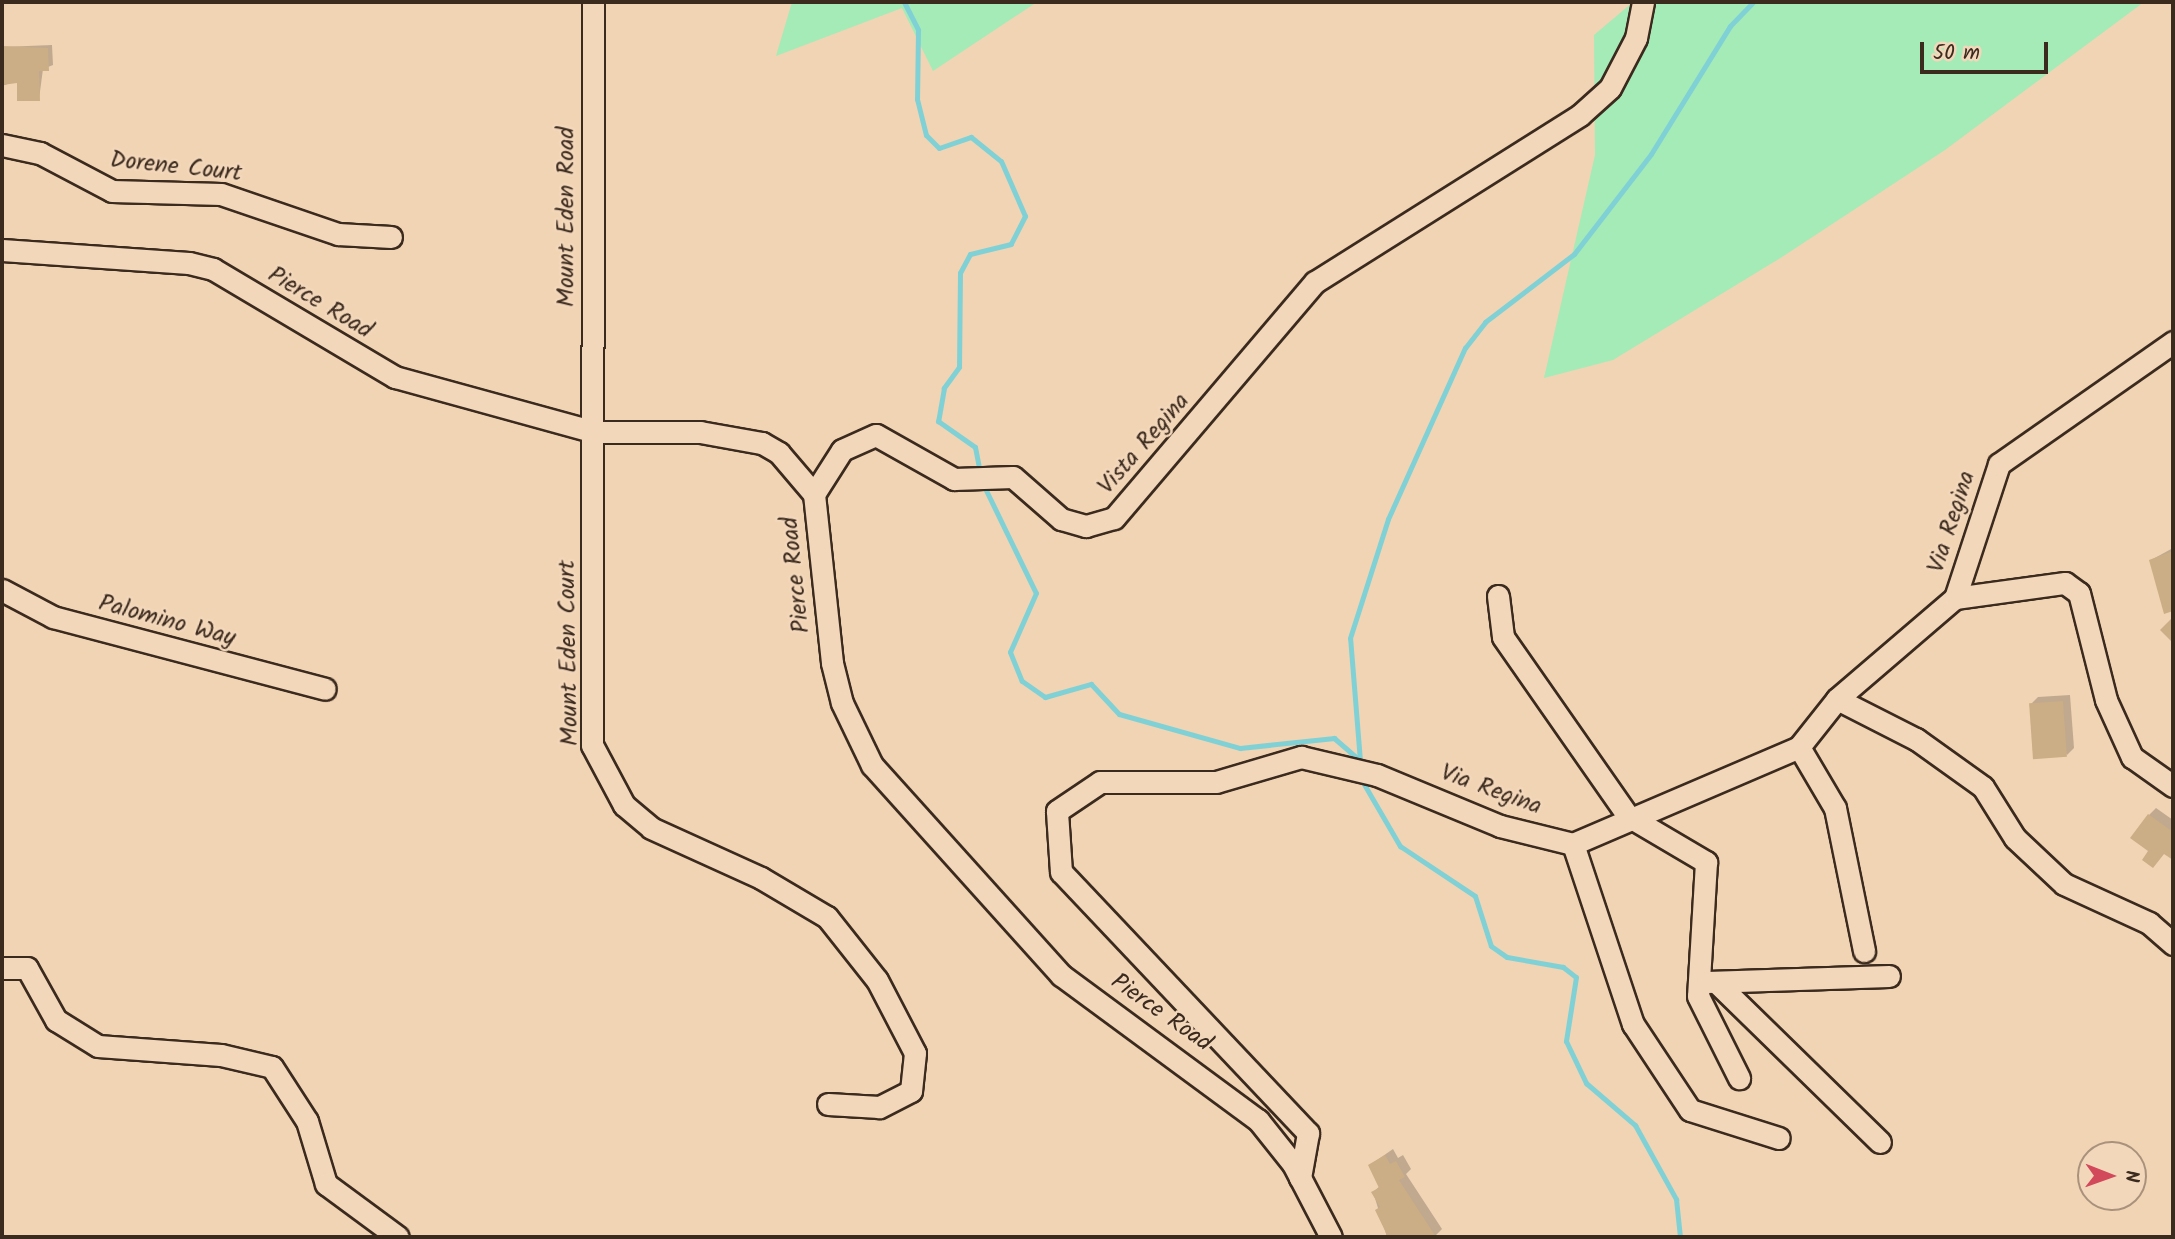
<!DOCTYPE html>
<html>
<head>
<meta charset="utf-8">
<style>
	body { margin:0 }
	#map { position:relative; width:2175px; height:1239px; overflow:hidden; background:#f1d4b3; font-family:Kalam,sans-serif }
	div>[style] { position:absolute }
	.green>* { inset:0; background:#a4ebb7 }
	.shadow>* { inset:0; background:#0003 }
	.stream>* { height:5px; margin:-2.5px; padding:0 2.5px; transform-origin:2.5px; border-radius:2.5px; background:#7fd1d6 }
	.building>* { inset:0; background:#cbae85; transform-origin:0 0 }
	.roads { filter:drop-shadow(2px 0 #3b2a1e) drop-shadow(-2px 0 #3b2a1e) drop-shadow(0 2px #3b2a1e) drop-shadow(0 -2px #3b2a1e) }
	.minor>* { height:21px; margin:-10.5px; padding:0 10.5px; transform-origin:10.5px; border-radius:10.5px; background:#f3d7ba }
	span { translate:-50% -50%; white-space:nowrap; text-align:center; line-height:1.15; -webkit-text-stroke:5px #f3d7ba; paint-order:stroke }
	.street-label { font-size:24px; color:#3b2a1e }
	.frame { position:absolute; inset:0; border:4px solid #3b2a1e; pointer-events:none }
	.north { position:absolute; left:2077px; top:1141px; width:70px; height:70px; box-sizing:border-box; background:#f3d7ba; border:2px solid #a9927c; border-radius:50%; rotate:91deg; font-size:19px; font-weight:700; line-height:28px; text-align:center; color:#3b2a1e }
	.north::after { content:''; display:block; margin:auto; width:24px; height:32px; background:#d1495b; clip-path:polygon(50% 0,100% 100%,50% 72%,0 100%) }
	.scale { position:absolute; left:1920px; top:42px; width:128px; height:32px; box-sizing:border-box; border:4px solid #3b2a1e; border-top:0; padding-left:9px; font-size:21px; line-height:24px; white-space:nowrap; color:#3b2a1e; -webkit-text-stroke:5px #f3d7ba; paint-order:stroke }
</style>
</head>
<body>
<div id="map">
	<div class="green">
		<i style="clip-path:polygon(792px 2px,1037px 2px,933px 71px,902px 8px,776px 56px)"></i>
		<i style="clip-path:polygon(1633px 2px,2144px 2px,1945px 150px,1782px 257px,1613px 360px,1544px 378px,1595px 155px,1594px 35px)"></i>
	</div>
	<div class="shadow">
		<i style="clip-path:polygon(52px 45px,53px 65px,43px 69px,39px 99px,19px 80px,2px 86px,2px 47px)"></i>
		<i style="clip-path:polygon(2173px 548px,2173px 609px,2165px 612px,2151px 560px)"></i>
		<i style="clip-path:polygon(2070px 695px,2074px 748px,2067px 755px,2031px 704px,2038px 697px)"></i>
		<i style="clip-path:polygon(2156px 808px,2173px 820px,2173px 858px,2165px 852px,2153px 866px,2149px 815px)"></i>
		<i style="clip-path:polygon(1393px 1149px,1398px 1158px,1403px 1155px,1411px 1169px,1406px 1174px,1442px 1229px,1435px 1236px,1387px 1237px,1373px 1192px,1380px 1186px,1370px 1165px)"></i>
	</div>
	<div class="stream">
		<i style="left:904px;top:2px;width:31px;rotate:63deg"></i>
		<i style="left:918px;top:30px;width:69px;rotate:90.8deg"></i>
		<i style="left:917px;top:99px;width:37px;rotate:76deg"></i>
		<i style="left:926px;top:135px;width:18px;rotate:45deg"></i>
		<i style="left:939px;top:148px;width:34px;rotate:-19deg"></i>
		<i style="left:971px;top:137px;width:38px;rotate:39deg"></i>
		<i style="left:1001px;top:161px;width:60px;rotate:66.4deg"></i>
		<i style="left:1025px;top:216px;width:31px;rotate:117deg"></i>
		<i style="left:1011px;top:244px;width:42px;rotate:166.3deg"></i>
		<i style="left:970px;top:254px;width:21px;rotate:118deg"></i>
		<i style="left:960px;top:273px;width:94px;rotate:90.6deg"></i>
		<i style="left:959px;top:367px;width:26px;rotate:126deg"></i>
		<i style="left:944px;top:388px;width:34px;rotate:100deg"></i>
		<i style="left:938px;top:421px;width:45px;rotate:35.1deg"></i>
		<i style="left:975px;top:447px;width:25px;rotate:79deg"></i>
		<i style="left:982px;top:482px;width:123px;rotate:64.1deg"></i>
		<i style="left:1036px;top:593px;width:64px;rotate:113.8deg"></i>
		<i style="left:1010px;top:652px;width:31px;rotate:68deg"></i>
		<i style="left:1022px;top:681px;width:28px;rotate:35deg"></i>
		<i style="left:1045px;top:697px;width:48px;rotate:-15.8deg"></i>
		<i style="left:1091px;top:684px;width:41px;rotate:47deg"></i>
		<i style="left:1119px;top:714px;width:126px;rotate:15.7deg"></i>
		<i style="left:1240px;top:748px;width:95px;rotate:-6.1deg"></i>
		<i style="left:1334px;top:738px;width:35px;rotate:41deg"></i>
		<i style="left:1360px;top:761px;width:123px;rotate:-94.6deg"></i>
		<i style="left:1350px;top:638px;width:125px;rotate:-72.3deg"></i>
		<i style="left:1388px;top:519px;width:188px;rotate:-65.8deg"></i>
		<i style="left:1465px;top:348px;width:33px;rotate:-52deg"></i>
		<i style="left:1485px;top:322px;width:112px;rotate:-37.4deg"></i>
		<i style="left:1574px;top:254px;width:126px;rotate:-52.4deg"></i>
		<i style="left:1651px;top:154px;width:150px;rotate:-58.3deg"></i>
		<i style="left:1730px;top:26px;width:33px;rotate:-46deg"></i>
		<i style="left:1361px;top:779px;width:78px;rotate:59.8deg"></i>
		<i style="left:1400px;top:846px;width:90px;rotate:33.7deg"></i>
		<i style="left:1475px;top:896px;width:52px;rotate:72.3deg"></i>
		<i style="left:1491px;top:946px;width:19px;rotate:35deg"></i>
		<i style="left:1507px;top:957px;width:57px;rotate:10.1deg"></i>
		<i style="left:1563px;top:967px;width:16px;rotate:38deg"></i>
		<i style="left:1576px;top:977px;width:65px;rotate:98.9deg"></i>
		<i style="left:1566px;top:1041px;width:47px;rotate:64.5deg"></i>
		<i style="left:1586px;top:1083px;width:65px;rotate:40.6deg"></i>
		<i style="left:1635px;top:1125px;width:85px;rotate:61deg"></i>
		<i style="left:1676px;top:1199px;width:38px;rotate:84deg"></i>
	</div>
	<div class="building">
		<i style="clip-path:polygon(2px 46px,48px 48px,49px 71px,39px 71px,40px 101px,17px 101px,17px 83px,2px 85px)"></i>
		<i style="clip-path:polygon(2173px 551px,2173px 611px,2164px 614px,2149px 560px)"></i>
		<i style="clip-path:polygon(2173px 617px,2173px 643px,2160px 630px)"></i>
		<i style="left:2063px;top:701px;width:56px;height:34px;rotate:86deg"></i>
		<i style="clip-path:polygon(2148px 814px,2173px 832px,2173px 860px,2164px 854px,2153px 868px,2142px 860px,2148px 851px,2130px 838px)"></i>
		<i style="clip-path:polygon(1385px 1155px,1390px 1164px,1396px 1161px,1405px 1177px,1399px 1180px,1436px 1237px,1388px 1237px,1375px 1210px,1380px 1207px,1371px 1192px,1379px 1188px,1368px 1165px)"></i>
	</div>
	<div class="roads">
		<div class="minor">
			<i style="left:593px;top:2px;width:743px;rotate:90.08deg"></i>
			<i style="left:592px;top:745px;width:68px;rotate:61.9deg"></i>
			<i style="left:624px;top:805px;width:35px;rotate:40deg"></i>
			<i style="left:651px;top:828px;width:121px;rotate:24.4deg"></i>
			<i style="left:761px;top:878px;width:77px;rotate:30.6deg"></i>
			<i style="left:827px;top:917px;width:80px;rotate:51.6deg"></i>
			<i style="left:877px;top:980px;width:82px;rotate:62.5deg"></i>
			<i style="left:915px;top:1053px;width:38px;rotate:96deg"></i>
			<i style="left:911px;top:1091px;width:36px;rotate:153deg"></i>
			<i style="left:879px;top:1107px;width:51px;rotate:-176.6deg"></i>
			<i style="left:2px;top:145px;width:39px;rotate:12deg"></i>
			<i style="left:40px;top:153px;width:81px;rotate:27.8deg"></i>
			<i style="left:112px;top:191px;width:109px;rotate:1.6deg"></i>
			<i style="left:221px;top:194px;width:124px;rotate:18.9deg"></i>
			<i style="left:338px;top:234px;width:53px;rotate:3.2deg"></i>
			<i style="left:2px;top:250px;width:187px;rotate:4deg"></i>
			<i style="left:189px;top:263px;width:25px;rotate:14deg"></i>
			<i style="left:213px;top:269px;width:212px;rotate:30.7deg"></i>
			<i style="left:395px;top:377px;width:206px;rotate:15.4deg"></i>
			<i style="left:594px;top:432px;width:106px"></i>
			<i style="left:700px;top:432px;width:63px;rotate:10.1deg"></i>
			<i style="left:762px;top:443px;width:20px;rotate:30deg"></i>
			<i style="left:779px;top:453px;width:54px;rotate:49.5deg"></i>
			<i style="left:814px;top:494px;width:170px;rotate:83.9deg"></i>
			<i style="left:832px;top:663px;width:41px;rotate:76deg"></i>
			<i style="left:842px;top:703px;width:69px;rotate:64.2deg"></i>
			<i style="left:872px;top:765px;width:283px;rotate:48deg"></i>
			<i style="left:1061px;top:975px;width:245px;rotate:36.4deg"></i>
			<i style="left:1258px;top:1120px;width:56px;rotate:51.5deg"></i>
			<i style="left:1293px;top:1164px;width:82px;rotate:62.5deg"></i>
			<i style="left:814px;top:494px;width:52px;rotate:-57.5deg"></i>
			<i style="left:842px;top:450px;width:37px;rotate:-24deg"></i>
			<i style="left:876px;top:435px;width:90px;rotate:29.4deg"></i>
			<i style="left:954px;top:479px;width:59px;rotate:-1.9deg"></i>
			<i style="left:1013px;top:477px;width:64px;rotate:41.2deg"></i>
			<i style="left:1061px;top:519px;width:26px;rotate:16deg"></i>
			<i style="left:1086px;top:526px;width:29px;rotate:-16deg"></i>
			<i style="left:1114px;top:518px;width:310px;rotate:-49.6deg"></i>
			<i style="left:1315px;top:282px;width:313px;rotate:-32.2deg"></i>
			<i style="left:1580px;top:115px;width:40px;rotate:-42deg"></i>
			<i style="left:1610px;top:88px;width:56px;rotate:-62.5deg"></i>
			<i style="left:1636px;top:38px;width:37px;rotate:-79deg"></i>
			<i style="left:2px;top:590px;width:58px;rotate:27.9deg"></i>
			<i style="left:53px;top:617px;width:281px;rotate:14.8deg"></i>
			<i style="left:1498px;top:596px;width:41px;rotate:83deg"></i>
			<i style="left:1503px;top:637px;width:218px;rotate:55.1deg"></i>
			<i style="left:1628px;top:816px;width:91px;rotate:30.5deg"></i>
			<i style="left:1706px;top:862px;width:134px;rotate:93.4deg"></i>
			<i style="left:1698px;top:996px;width:92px;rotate:63.4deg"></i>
			<i style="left:1955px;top:598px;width:111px;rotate:-7.8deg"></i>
			<i style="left:2065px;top:583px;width:17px;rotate:36deg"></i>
			<i style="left:2079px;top:593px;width:110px;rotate:75.8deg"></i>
			<i style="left:2106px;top:700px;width:63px;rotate:65.5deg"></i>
			<i style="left:2132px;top:757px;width:50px;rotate:35.3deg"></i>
			<i style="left:1837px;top:699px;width:89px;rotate:26.9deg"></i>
			<i style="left:1916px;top:739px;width:82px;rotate:35.6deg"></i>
			<i style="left:1983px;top:787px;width:60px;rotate:57.9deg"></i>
			<i style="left:2015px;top:838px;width:67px;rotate:43.2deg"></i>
			<i style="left:2064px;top:884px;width:94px;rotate:24.6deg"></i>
			<i style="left:2149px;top:923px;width:32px;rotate:41deg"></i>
			<i style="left:1799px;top:747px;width:71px;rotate:59.5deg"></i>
			<i style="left:1835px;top:808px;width:146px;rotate:78.5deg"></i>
			<i style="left:1573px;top:844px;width:190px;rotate:71.6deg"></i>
			<i style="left:1633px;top:1024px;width:103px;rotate:56.5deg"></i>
			<i style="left:1690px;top:1110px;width:93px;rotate:17.5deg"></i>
			<i style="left:2px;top:968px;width:25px"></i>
			<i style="left:27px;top:968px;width:60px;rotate:60.9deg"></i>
			<i style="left:56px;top:1020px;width:49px;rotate:31.8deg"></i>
			<i style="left:98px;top:1046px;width:123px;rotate:4.2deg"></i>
			<i style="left:221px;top:1055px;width:52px;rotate:13.2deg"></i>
			<i style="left:272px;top:1067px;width:64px;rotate:57.1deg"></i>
			<i style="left:307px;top:1121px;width:66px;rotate:73.2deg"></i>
			<i style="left:326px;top:1184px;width:89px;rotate:36.4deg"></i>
			<i style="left:1707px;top:982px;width:182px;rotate:-1.9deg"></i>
			<i style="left:1716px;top:982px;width:229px;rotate:44.3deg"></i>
			<i style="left:1300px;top:1178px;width:46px;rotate:-79.9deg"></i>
			<i style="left:1308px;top:1133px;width:359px;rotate:-133.4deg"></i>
			<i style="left:1061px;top:872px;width:61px;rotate:-93.8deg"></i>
			<i style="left:1057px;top:811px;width:52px;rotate:-34deg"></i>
			<i style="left:1100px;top:782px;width:116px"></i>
			<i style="left:1216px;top:782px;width:89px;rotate:-16.4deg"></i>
			<i style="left:1301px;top:757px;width:78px;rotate:13.3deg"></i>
			<i style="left:1377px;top:775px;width:133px;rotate:22.5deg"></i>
			<i style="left:1500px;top:826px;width:75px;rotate:13.9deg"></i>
			<i style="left:1573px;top:844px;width:246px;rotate:-23.2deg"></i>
			<i style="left:1799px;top:747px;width:61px;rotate:-51.6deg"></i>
			<i style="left:1837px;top:699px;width:155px;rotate:-40.6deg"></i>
			<i style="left:1955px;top:598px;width:141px;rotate:-71.8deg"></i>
			<i style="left:1999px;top:464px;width:213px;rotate:-35deg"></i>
		</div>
	</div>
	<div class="street-label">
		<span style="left:176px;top:167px;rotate:6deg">Dorene Court</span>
		<span style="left:567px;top:217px;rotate:-90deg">Mount Eden Road</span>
		<span style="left:320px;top:303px;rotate:31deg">Pierce Road</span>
		<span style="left:1144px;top:444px;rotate:-49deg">Vista Regina</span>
		<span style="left:1952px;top:522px;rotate:-72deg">Via Regina</span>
		<span style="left:796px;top:575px;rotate:-96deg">Pierce Road</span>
		<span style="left:167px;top:621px;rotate:15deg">Palomino Way</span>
		<span style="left:569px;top:653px;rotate:-91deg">Mount Eden Court</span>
		<span style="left:1491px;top:790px;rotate:20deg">Via Regina</span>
		<span style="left:1161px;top:1013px;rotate:35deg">Pierce Road</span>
	</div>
	<div class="frame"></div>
	<div class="north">N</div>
	<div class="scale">50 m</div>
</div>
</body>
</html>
